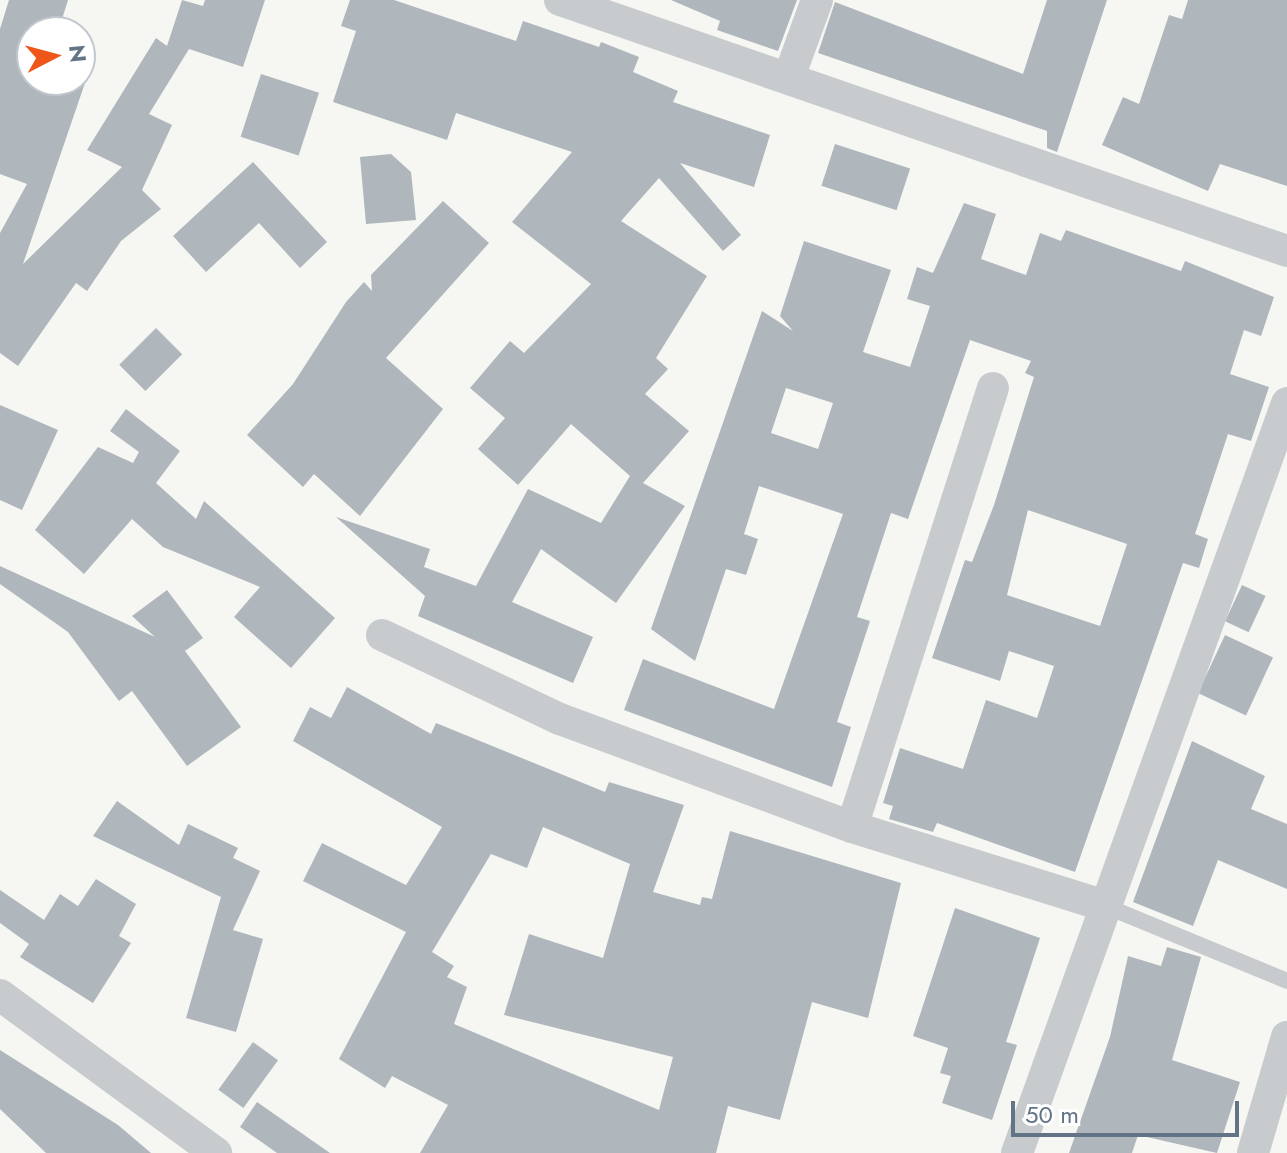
<!DOCTYPE html>
<html>
<head>
<meta charset="utf-8">
<style>
	body { margin:0 }
	#map { position:relative; width:1287px; height:1153px; overflow:hidden; background:#f6f6f2; font-family:Jost,sans-serif }
	div>[style] { position:absolute }
	.building>* { inset:0; background:#afb7bc; transform-origin:0 0 }
	.lane>* { height:16px; margin:-8px; padding:0 8px; transform-origin:8px; border-radius:8px; background:#c8cbce }
	.street>* { height:32px; margin:-16px; padding:0 16px; transform-origin:16px; border-radius:16px; background:#c8cbce }
	span { translate:-50% -50%; white-space:nowrap; text-align:center; line-height:1.15; -webkit-text-stroke:8px #fff; paint-order:stroke }
	.north { position:absolute; left:16px; top:16px; width:80px; height:80px; box-sizing:border-box; background:#fff; border:2px solid #c0c7ce; border-radius:50%; rotate:84deg; font-size:22px; font-weight:700; line-height:32px; text-align:center; color:#627485 }
	.north::after { content:''; display:block; margin:auto; width:28px; height:36px; background:#ef5619; clip-path:polygon(50% 0,100% 100%,50% 72%,0 100%) }
	.scale { position:absolute; left:1011px; top:1101px; width:228px; height:36px; box-sizing:border-box; border:4px solid #627485; border-top:0; padding-left:10px; font-size:24px; line-height:28px; white-space:nowrap; color:#627485; -webkit-text-stroke:6px #fff; paint-order:stroke }
</style>
</head>
<body>
<div id="map">
	<div class="building">
		<i style="clip-path:polygon(9px 0,68px 0,58px 32px,32px 32px,32px 80px,86px 80px,23px 264px,122px 167px,87px 150px,156px 38px,167px 46px,182px 0,203px 6px,205px 0,265px 0,243px 67px,189px 49px,149px 114px,172px 125px,142px 190px,161px 209px,121px 241px,87px 291px,76px 283px,18px 366px,0 353px,0 233px,27px 184px,0 174px,0 29px)"></i>
		<i style="clip-path:polygon(350px 0,394px 0,516px 41px,523px 21px,599px 47px,601px 42px,639px 57px,633px 72px,678px 91px,673px 102px,770px 135px,754px 187px,680px 163px,741px 235px,723px 251px,659px 178px,621px 221px,707px 276px,656px 358px,668px 369px,645px 394px,689px 431px,643px 483px,685px 506px,616px 603px,541px 549px,512px 602px,593px 637px,573px 683px,418px 616px,425px 596px,336px 517px,430px 549px,424px 567px,476px 586px,528px 489px,601px 523px,630px 476px,571px 424px,518px 485px,478px 449px,505px 418px,470px 388px,510px 341px,524px 353px,591px 284px,512px 222px,572px 152px,456px 113px,447px 140px,333px 102px,356px 31px,341px 26px)"></i>
		<i style="clip-path:polygon(671px 0,797px 0,778px 51px,717px 30px,720px 21px)"></i>
		<i style="clip-path:polygon(1047px 0,1107px 0,1057px 152px,1047px 148px,1047px 131px,818px 53px,835px 2px,1023px 74px)"></i>
		<i style="clip-path:polygon(1188px 0,1287px 0,1287px 186px,1220px 164px,1208px 191px,1102px 145px,1123px 97px,1139px 104px,1169px 15px,1182px 19px)"></i>
		<i style="left:261px;top:74px;width:61px;height:66px;rotate:18deg"></i>
		<i style="left:835px;top:144px;width:79px;height:44px;rotate:18deg"></i>
		<i style="clip-path:polygon(391px 154px,411px 172px,416px 220px,366px 224px,360px 157px)"></i>
		<i style="clip-path:polygon(253px 162px,327px 242px,300px 268px,259px 223px,206px 272px,173px 236px)"></i>
		<i style="clip-path:polygon(443px 201px,489px 243px,386px 358px,443px 409px,360px 516px,314px 474px,303px 487px,247px 435px,293px 384px,346px 302px,364px 282px,372px 291px,371px 275px)"></i>
		<i style="clip-path:polygon(evenodd,964px 203px,996px 214px,981px 259px,1026px 275px,1040px 233px,1061px 241px,1066px 230px,1181px 271px,1185px 261px,1274px 297px,1261px 336px,1244px 330px,1230px 374px,1269px 387px,1251px 441px,1228px 434px,1195px 534px,1208px 539px,1199px 568px,1183px 563px,1075px 872px,937px 823px,933px 832px,889px 819px,893px 806px,883px 803px,900px 748px,963px 769px,986px 700px,1037px 718px,1054px 666px,1009px 651px,1000px 681px,932px 658px,965px 560px,972px 562px,994px 505px,1034px 377px,1025px 373px,1031px 361px,970px 340px,908px 519px,891px 513px,857px 617px,870px 621px,837px 722px,851px 727px,832px 787px,624px 710px,643px 659px,774px 709px,843px 514px,759px 486px,744px 534px,758px 539px,746px 575px,726px 569px,695px 661px,651px 629px,762px 311px,793px 331px,780px 316px,804px 241px,891px 270px,863px 352px,910px 367px,930px 306px,907px 299px,917px 267px,933px 273px,964px 203px,786px 388px,833px 403px,818px 449px,771px 433px,786px 388px,964px 203px,1028px 510px,1127px 544px,1100px 626px,1007px 595px,1028px 510px)"></i>
		<i style="left:156px;top:328px;width:37px;height:52px;rotate:45deg"></i>
		<i style="clip-path:polygon(0 405px,58px 430px,22px 510px,0 500px)"></i>
		<i style="clip-path:polygon(126px 409px,180px 451px,156px 483px,196px 519px,204px 501px,335px 618px,291px 668px,234px 617px,260px 587px,163px 547px,132px 519px,84px 574px,35px 530px,98px 447px,133px 463px,139px 452px,110px 431px)"></i>
		<i style="clip-path:polygon(0 566px,155px 637px,132px 616px,167px 590px,203px 638px,185px 651px,241px 727px,187px 766px,132px 691px,119px 701px,68px 632px,0 584px)"></i>
		<i style="left:1242px;top:585px;width:26px;height:40px;rotate:25deg"></i>
		<i style="left:1225px;top:635px;width:53px;height:64px;rotate:25deg"></i>
		<i style="clip-path:polygon(evenodd,347px 687px,431px 734px,436px 723px,605px 792px,609px 782px,684px 805px,653px 892px,700px 905px,702px 897px,712px 899px,730px 831px,901px 883px,868px 1018px,812px 1002px,780px 1120px,728px 1106px,716px 1153px,420px 1153px,448px 1105px,392px 1076px,385px 1088px,339px 1059px,406px 932px,303px 881px,322px 843px,406px 885px,442px 827px,293px 741px,310px 707px,331px 718px,347px 687px,543px 827px,630px 864px,603px 958px,529px 934px,504px 1015px,673px 1057px,659px 1110px,454px 1024px,467px 987px,447px 977px,454px 966px,432px 952px,491px 854px,527px 868px,543px 827px)"></i>
		<i style="clip-path:polygon(1192px 741px,1265px 776px,1251px 809px,1287px 824px,1287px 889px,1218px 860px,1193px 926px,1133px 902px)"></i>
		<i style="clip-path:polygon(117px 801px,179px 845px,188px 824px,238px 848px,233px 858px,260px 871px,233px 930px,263px 939px,236px 1032px,186px 1018px,221px 897px,93px 836px)"></i>
		<i style="clip-path:polygon(96px 879px,136px 904px,119px 936px,131px 943px,93px 1003px,20px 957px,29px 944px,0 923px,0 890px,44px 920px,60px 894px,78px 906px)"></i>
		<i style="clip-path:polygon(955px 908px,1040px 938px,1006px 1042px,1017px 1045px,992px 1120px,942px 1103px,951px 1076px,940px 1073px,948px 1048px,913px 1036px)"></i>
		<i style="clip-path:polygon(1167px 947px,1201px 957px,1172px 1060px,1240px 1082px,1217px 1153px,1138px 1135px,1132px 1153px,1069px 1153px,1110px 1037px,1128px 956px,1161px 966px)"></i>
		<i style="left:253px;top:1042px;width:31px;height:59px;rotate:36deg"></i>
		<i style="clip-path:polygon(0 1050px,118px 1125px,151px 1153px,46px 1153px,0 1109px)"></i>
		<i style="clip-path:polygon(257px 1102px,330px 1153px,277px 1153px,240px 1127px)"></i>
	</div>
	<div class="lane">
		<i style="left:1103px;top:905px;width:199px;rotate:22.4deg"></i>
	</div>
	<div class="street">
		<i style="left:560px;top:0;width:769px;rotate:19.05deg"></i>
		<i style="left:789px;top:77px;width:82px;rotate:-70deg"></i>
		<i style="left:382px;top:635px;width:197px;rotate:25.3deg"></i>
		<i style="left:560px;top:719px;width:311px;rotate:20.3deg"></i>
		<i style="left:852px;top:827px;width:263px;rotate:17.3deg"></i>
		<i style="left:852px;top:827px;width:461px;rotate:-72.2deg"></i>
		<i style="left:0;top:995px;width:268px;rotate:36.2deg"></i>
		<i style="left:1017px;top:1153px;width:797px;rotate:-70.2deg"></i>
		<i style="left:1253px;top:1153px;width:121px;rotate:-73.7deg"></i>
	</div>
	<div class="north">N</div>
	<div class="scale">50 m</div>
</div>
</body>
</html>
